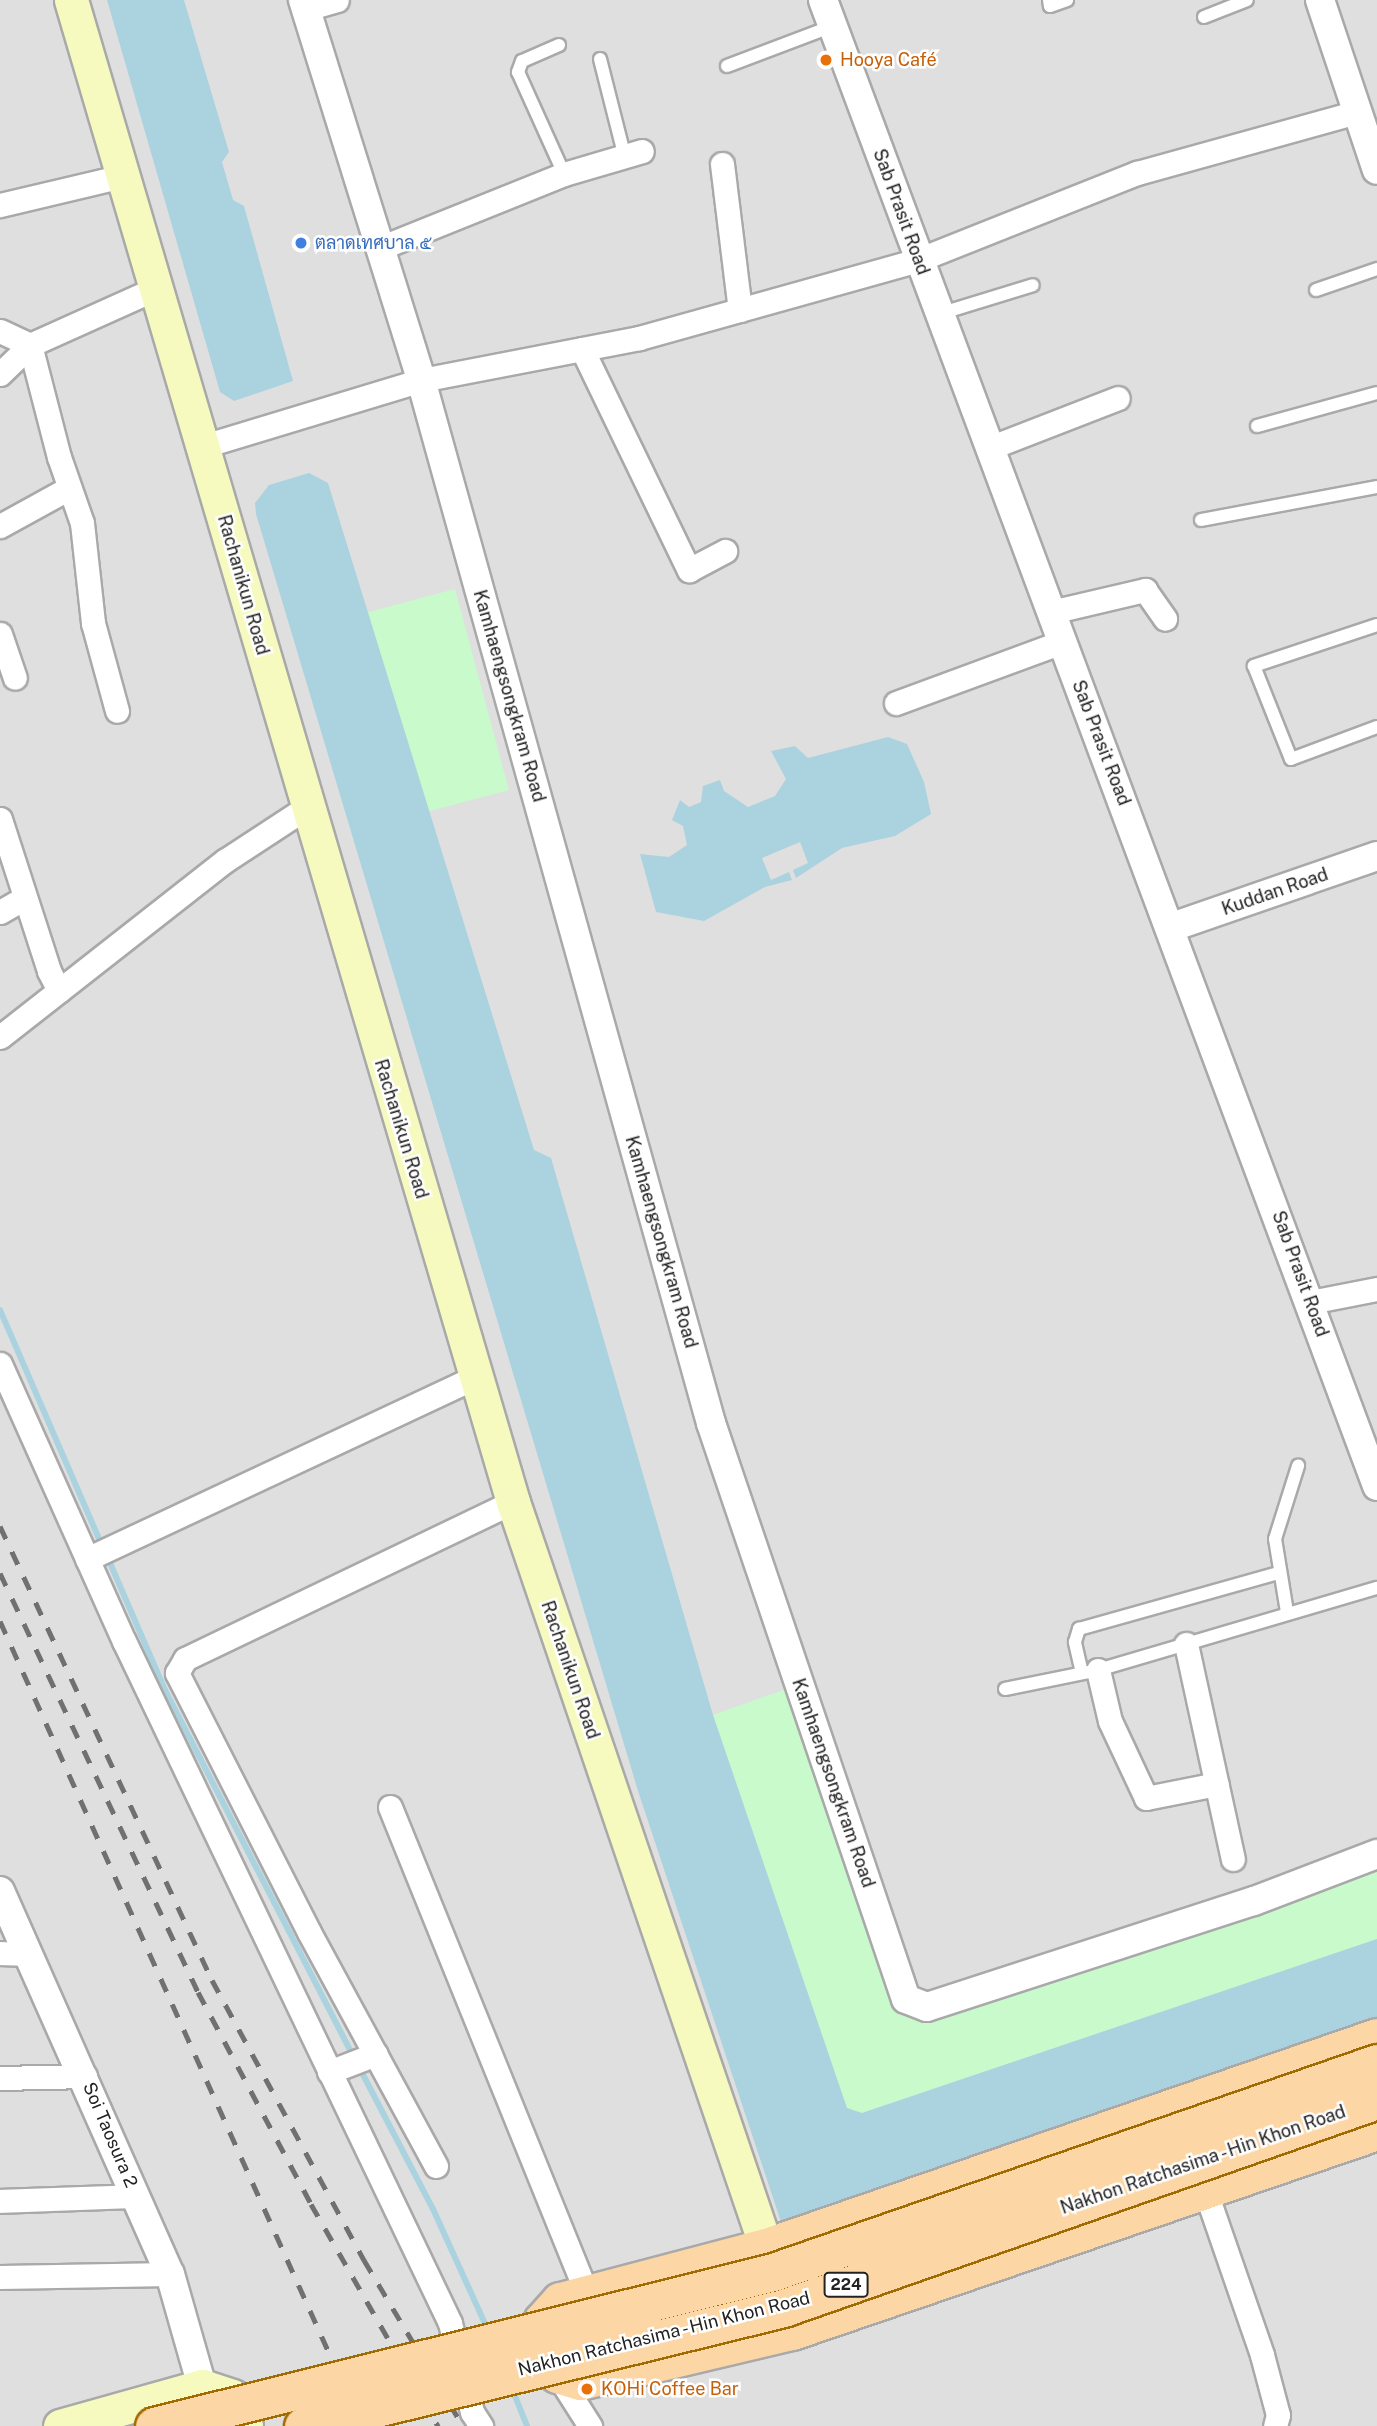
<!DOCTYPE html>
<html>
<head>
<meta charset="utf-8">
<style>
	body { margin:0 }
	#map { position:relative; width:1377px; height:2426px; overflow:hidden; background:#f2efe9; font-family:"Public Sans",Sarabun,sans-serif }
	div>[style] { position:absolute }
	.residential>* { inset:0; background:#e0dfdf; transform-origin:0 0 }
	.park>* { inset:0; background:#c8facc; transform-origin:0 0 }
	.water>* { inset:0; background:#aad3df }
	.stream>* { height:6px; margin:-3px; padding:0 3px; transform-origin:3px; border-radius:3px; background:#aad3df }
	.roads { filter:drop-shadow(2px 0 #a9a9a9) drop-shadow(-2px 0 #a9a9a9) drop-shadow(0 2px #a9a9a9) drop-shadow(0 -2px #a9a9a9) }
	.service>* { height:12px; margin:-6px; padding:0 6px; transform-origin:6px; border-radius:6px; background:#fff }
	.minor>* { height:23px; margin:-11.5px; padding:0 11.5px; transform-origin:11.5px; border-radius:11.5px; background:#fff }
	.tertiary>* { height:28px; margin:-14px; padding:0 14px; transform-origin:14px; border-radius:14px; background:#fff }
	.secondary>* { height:33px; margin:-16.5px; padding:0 16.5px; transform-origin:16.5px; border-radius:16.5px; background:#f7fabf }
	.primary>* { height:37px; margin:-18.5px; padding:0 18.5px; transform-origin:18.5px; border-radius:18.5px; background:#fcd6a4 }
	.rail>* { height:5px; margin-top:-2.5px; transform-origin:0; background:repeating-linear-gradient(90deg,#707070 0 14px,transparent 0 28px) }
	.bridges { filter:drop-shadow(2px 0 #a06b00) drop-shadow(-2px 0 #a06b00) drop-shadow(0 2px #a06b00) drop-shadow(0 -2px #a06b00) }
	.primary-bridge>* { height:37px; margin:-18.5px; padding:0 18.5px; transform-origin:18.5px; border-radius:18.5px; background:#fcd6a4 }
	.dots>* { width:19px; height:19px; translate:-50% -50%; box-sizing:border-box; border:4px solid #fff; border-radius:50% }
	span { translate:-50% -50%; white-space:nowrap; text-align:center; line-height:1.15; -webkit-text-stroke:5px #fff; paint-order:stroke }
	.shield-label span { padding:2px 5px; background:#fff; border:2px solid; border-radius:5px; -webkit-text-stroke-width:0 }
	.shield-label { font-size:16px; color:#222; font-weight:700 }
	.food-label { font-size:18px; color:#c56008 }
	.left { translate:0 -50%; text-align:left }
	.street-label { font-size:18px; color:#222 }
	.shop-label { font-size:18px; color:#366cbe }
</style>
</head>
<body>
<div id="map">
	<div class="residential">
		<i style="left:0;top:0;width:1377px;height:2426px"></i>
	</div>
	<div class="park">
		<i style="left:455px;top:589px;width:208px;height:90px;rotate:75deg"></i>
		<i style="clip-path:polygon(786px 1689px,906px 2013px,1377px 1864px,1377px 1939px,862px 2113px,847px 2109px,713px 1715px)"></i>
	</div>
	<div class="water">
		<i style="clip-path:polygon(107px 0,184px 0,229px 152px,222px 162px,233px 200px,244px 206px,293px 381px,234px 401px,220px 392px)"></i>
		<i style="clip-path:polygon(309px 473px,328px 483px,534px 1150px,551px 1158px,713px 1715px,847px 2108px,862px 2113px,1377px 1939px,1377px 2027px,790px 2226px,781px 2222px,638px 1791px,256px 514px,255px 503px,269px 485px)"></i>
		<i style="clip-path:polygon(888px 737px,907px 744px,924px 782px,931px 814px,895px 836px,842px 848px,796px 878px,793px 870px,808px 863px,800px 842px,762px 858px,771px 880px,789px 872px,792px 880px,765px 887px,704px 921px,656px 912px,640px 854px,669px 857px,687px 845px,683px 826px,672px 820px,680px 800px,689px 807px,701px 802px,703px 786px,720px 780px,724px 791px,748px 807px,775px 796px,786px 779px,771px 751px,795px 746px,808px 758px)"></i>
	</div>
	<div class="stream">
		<i style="left:0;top:1310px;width:257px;rotate:66.6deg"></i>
		<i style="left:107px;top:1556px;width:146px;rotate:66.6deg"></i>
		<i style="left:165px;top:1690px;width:413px;rotate:62.8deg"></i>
		<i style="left:359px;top:2067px;width:160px;rotate:62.5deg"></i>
		<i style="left:433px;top:2209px;width:133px;rotate:65.6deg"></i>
		<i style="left:511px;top:2386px;width:43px;rotate:68.2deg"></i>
	</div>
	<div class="roads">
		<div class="service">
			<i style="left:1049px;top:0;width:6px;rotate:81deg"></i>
			<i style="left:1050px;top:6px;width:18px;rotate:-19deg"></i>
			<i style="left:1204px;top:17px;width:46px;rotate:-21.6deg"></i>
			<i style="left:559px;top:45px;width:40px;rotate:156.6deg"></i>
			<i style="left:522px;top:61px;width:12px;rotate:110deg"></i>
			<i style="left:518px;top:72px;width:112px;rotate:65.7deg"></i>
			<i style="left:600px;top:59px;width:102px;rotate:75.8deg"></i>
			<i style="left:727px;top:66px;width:113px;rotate:-20.7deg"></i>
			<i style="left:1316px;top:290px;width:65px;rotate:-19deg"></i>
			<i style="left:939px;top:314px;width:98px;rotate:-17.1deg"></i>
			<i style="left:1257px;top:426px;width:124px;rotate:-15.4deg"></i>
			<i style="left:1201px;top:520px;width:179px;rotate:-10.6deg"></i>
			<i style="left:1377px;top:625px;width:130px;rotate:161.6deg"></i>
			<i style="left:1254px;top:666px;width:100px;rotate:68.3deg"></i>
			<i style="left:1291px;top:759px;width:92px;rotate:-20.4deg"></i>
			<i style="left:1287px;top:1612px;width:74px;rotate:-99.3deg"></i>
			<i style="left:1275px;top:1539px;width:77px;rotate:-72.5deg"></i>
			<i style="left:1082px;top:1673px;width:32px;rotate:-103deg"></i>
			<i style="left:1075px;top:1642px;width:14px;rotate:-73deg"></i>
			<i style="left:1079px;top:1629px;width:207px;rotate:-15.7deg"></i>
			<i style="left:1005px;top:1689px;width:95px;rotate:-11.5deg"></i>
			<i style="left:1098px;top:1670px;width:291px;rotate:-16.4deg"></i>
		</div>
		<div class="minor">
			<i style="left:306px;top:9px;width:32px;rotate:-16deg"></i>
			<i style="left:722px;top:164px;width:147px;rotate:83deg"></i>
			<i style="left:0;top:205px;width:126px;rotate:-13.3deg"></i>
			<i style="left:380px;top:248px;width:198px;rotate:-21.9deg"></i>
			<i style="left:564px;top:174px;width:81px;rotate:-16.4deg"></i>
			<i style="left:0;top:331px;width:33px;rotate:25deg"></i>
			<i style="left:30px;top:345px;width:139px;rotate:-24.2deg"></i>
			<i style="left:582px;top:349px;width:246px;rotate:64.2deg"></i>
			<i style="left:689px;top:570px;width:41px;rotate:-27.8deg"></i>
			<i style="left:0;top:374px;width:42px;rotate:-44deg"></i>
			<i style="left:30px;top:345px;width:116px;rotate:75.5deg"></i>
			<i style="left:59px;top:457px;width:70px;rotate:70.8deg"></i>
			<i style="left:82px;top:523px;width:101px;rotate:83.7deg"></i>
			<i style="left:93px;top:623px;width:91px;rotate:74.7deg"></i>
			<i style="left:204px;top:446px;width:227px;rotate:-16.9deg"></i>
			<i style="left:421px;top:380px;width:222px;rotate:-10.9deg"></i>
			<i style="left:639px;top:338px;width:290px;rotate:-15.6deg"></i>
			<i style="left:918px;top:260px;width:236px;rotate:-21.7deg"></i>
			<i style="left:1137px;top:173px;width:228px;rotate:-15.5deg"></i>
			<i style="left:989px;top:448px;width:138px;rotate:-21.2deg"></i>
			<i style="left:0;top:526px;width:79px;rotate:-28.8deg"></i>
			<i style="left:1051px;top:612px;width:97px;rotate:-13.2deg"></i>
			<i style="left:1145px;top:590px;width:35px;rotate:55deg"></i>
			<i style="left:0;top:634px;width:46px;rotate:71.2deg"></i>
			<i style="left:896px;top:703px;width:177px;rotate:-20.2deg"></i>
			<i style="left:0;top:819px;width:160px;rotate:72.1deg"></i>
			<i style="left:49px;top:971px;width:22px;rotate:63deg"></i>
			<i style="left:0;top:912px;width:28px;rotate:-30deg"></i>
			<i style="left:0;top:1037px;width:287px;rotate:-38.1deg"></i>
			<i style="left:226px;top:860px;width:97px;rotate:-33.2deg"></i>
			<i style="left:1310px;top:1302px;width:68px;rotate:-11deg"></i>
			<i style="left:0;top:1364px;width:303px;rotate:65.9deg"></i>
			<i style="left:124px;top:1641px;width:756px;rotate:64.45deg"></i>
			<i style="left:450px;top:2323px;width:92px;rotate:76.1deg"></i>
			<i style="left:472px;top:2412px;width:17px;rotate:57deg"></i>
			<i style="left:87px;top:1559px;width:429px;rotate:-25.1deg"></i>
			<i style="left:1186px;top:1644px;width:220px;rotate:77.7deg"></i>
			<i style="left:1098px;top:1670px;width:52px;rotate:76.8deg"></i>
			<i style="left:1110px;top:1721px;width:85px;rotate:64.9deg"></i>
			<i style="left:1146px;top:1798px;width:72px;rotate:-11.2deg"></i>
			<i style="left:390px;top:1807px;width:525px;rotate:67.98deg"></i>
			<i style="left:0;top:1953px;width:27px;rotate:2deg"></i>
			<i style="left:329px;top:2072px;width:50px;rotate:-21deg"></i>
			<i style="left:0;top:2078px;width:85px;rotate:-1.3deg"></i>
			<i style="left:436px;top:2166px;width:266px;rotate:-118.5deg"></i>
			<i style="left:309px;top:1932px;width:291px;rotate:-117deg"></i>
			<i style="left:177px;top:1673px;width:16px;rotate:-60deg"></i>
			<i style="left:185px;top:1659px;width:364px;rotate:-25.6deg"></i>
			<i style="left:1205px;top:2190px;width:175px;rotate:70.9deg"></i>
			<i style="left:1262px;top:2355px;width:62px;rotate:75.1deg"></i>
			<i style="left:1278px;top:2415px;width:11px;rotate:105deg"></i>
			<i style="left:0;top:2201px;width:135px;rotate:-2.1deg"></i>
			<i style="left:0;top:2277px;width:170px;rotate:-1deg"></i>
			<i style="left:557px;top:2374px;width:62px;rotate:57.6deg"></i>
		</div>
		<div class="tertiary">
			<i style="left:303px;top:0;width:398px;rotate:72.7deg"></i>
			<i style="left:421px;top:380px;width:1083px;rotate:74.46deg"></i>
			<i style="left:711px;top:1423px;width:608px;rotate:71.3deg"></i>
			<i style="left:906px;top:1999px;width:22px;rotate:21deg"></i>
			<i style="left:927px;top:2007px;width:344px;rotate:-18deg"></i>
			<i style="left:1254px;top:1901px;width:132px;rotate:-20.9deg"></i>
			<i style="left:823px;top:0;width:1586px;rotate:69.55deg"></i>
			<i style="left:1320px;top:0;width:179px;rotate:71.5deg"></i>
			<i style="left:1172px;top:927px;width:217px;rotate:-19.1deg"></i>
			<i style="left:0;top:1891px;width:419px;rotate:66.1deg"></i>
			<i style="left:170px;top:2274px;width:116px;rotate:74.1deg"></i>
		</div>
		<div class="secondary">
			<i style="left:71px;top:0;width:1566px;rotate:73.6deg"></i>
			<i style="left:513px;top:1502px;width:787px;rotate:71.24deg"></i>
			<i style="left:60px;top:2426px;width:148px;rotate:-15.7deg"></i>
			<i style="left:202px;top:2386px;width:32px;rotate:18deg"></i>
			<i style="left:232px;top:2396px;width:33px;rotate:65deg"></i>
		</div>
		<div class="primary">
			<i style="left:1377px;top:2037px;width:646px;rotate:161.03deg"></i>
			<i style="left:766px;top:2247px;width:213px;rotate:165.3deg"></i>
			<i style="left:560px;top:2301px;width:27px;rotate:132deg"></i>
			<i style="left:542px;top:2321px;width:28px;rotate:96deg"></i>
			<i style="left:539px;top:2349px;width:31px;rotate:54deg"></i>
			<i style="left:557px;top:2374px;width:24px;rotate:17deg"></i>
			<i style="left:580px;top:2381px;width:218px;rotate:-13.3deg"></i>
			<i style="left:792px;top:2331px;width:618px;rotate:-18.87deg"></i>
		</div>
	</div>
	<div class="rail">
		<i style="left:0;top:1526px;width:501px;rotate:64.97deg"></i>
		<i style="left:212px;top:1980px;width:319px;rotate:61.5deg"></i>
		<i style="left:364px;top:2260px;width:193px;rotate:59.2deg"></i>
		<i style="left:0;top:1573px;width:463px;rotate:64.7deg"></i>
		<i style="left:198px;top:1992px;width:240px;rotate:61.9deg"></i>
		<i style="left:311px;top:2204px;width:256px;rotate:60.2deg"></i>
		<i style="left:0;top:1621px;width:883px;rotate:65.79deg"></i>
	</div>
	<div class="bridges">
		<div class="primary-bridge">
			<i style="left:154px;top:2426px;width:638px;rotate:-13.97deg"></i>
			<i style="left:773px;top:2272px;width:639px;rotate:-19.09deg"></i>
			<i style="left:303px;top:2426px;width:497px;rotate:-13.8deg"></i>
			<i style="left:786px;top:2307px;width:626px;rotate:-19.3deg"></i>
		</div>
	</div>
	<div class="dots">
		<i style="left:826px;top:60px;background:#e8710a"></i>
		<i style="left:301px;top:243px;background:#3f7fe0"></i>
		<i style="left:587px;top:2389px;background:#e8710a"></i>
	</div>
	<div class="shield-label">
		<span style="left:846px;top:2285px">224</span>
	</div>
	<div class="food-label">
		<span class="left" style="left:840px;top:60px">Hooya Café</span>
		<span class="left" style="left:601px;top:2389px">KOHi Coffee Bar</span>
	</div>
	<div class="street-label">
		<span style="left:901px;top:212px;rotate:70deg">Sab Prasit Road</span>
		<span style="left:243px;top:585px;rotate:74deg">Rachanikun Road</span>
		<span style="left:509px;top:696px;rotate:74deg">Kamhaengsongkram Road</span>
		<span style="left:1101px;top:743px;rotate:69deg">Sab Prasit Road</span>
		<span style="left:1275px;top:892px;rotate:-19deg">Kuddan Road</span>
		<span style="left:401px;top:1129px;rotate:73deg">Rachanikun Road</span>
		<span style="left:661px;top:1242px;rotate:74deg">Kamhaengsongkram Road</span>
		<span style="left:1300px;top:1274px;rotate:70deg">Sab Prasit Road</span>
		<span style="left:570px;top:1670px;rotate:71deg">Rachanikun Road</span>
		<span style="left:833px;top:1783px;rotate:71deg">Kamhaengsongkram Road</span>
		<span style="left:110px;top:2135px;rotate:67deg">Soi Taosura 2</span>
		<span style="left:1203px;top:2160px;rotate:-19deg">Nakhon Ratchasima - Hin Khon Road</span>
		<span style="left:664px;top:2334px;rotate:-14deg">Nakhon Ratchasima - Hin Khon Road</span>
	</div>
	<div class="shop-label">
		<span class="left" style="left:315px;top:243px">ตลาดเทศบาล ๕</span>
	</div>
</div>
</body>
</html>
